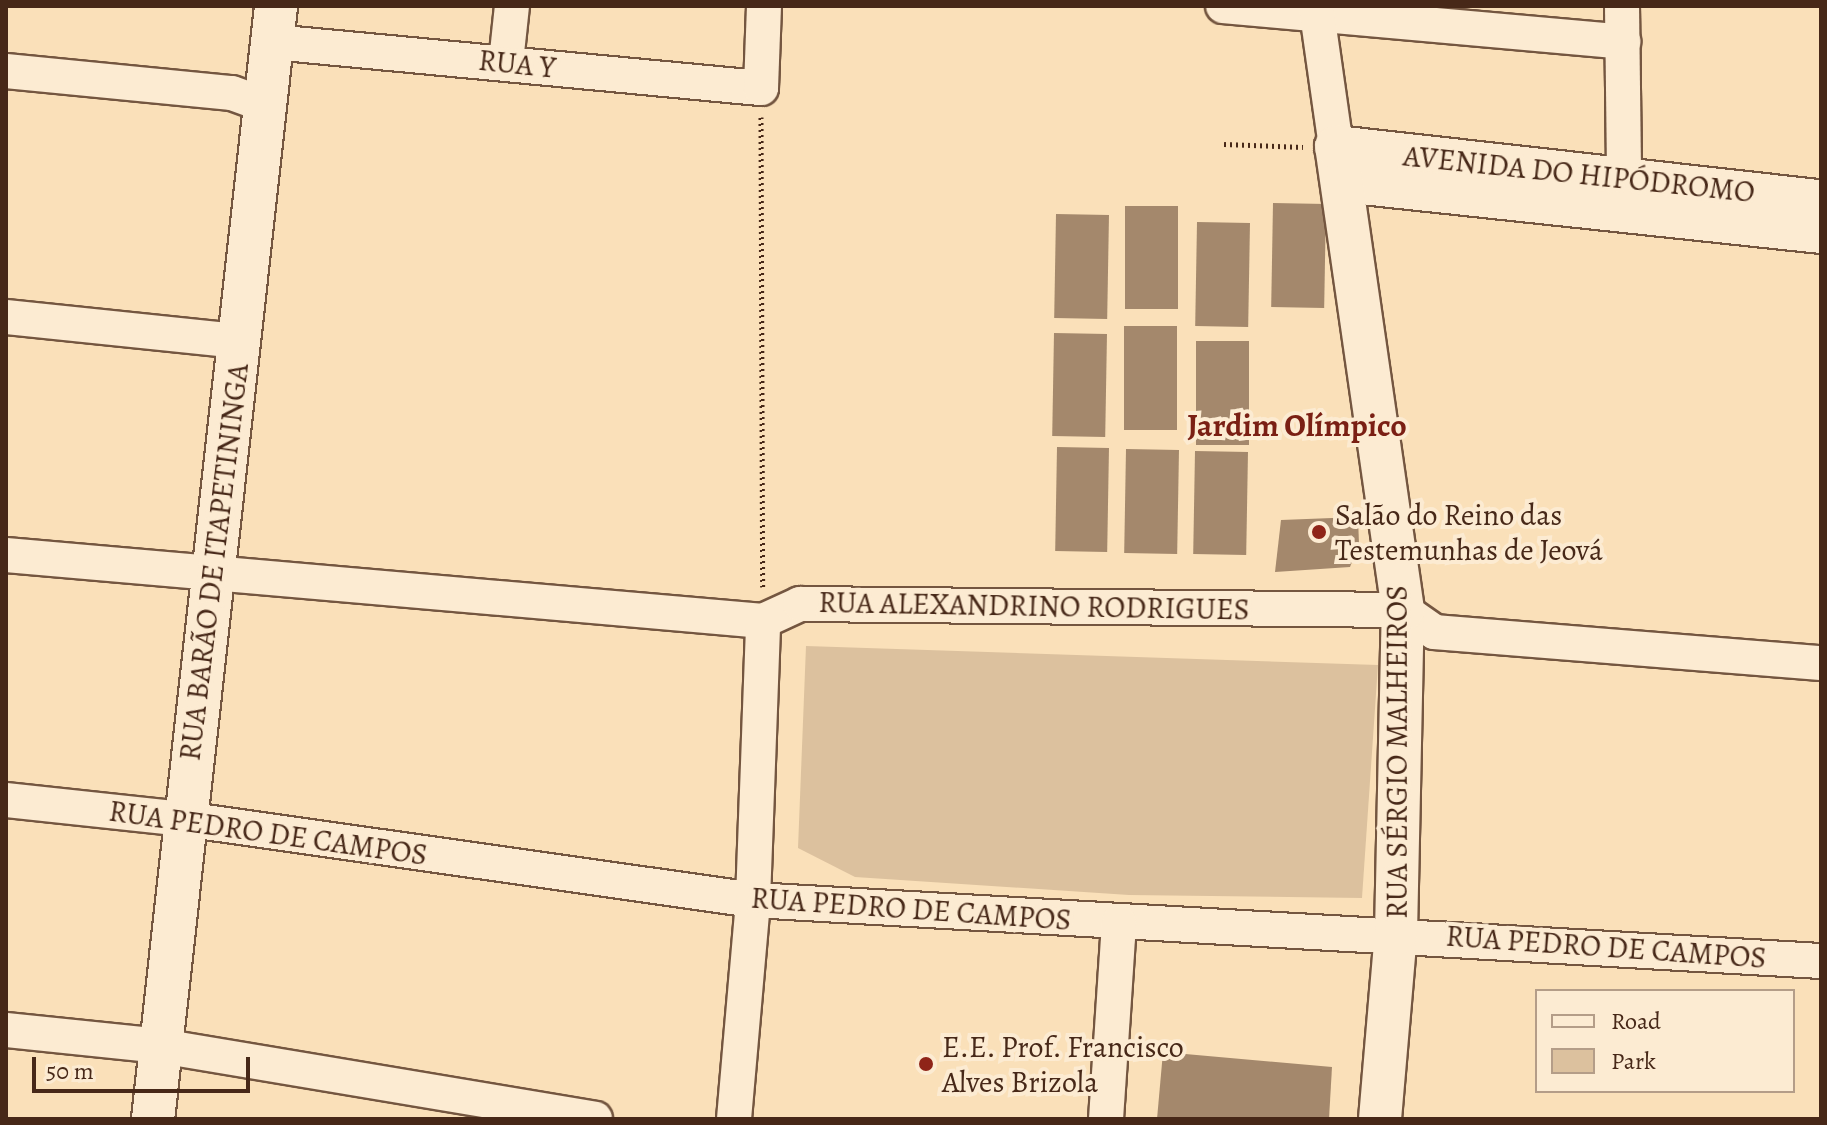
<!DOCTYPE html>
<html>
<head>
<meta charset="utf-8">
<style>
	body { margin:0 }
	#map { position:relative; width:1827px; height:1125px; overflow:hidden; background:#fae0b9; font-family:Alegreya,serif }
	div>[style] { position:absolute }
	.green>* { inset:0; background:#dcc19e }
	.building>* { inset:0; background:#a4886c; transform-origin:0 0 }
	.path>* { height:5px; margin-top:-2.5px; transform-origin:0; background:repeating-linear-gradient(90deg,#472818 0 2px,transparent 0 6px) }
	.roads { filter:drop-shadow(2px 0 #745640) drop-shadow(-2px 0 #745640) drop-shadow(0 2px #745640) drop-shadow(0 -2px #745640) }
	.minor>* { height:34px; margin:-17px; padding:0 17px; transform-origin:17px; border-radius:17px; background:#fcebd2 }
	.tertiary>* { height:42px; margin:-21px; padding:0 21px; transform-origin:21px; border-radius:21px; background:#fcebd2 }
	.dots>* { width:22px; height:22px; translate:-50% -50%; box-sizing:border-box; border:4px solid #fcebd2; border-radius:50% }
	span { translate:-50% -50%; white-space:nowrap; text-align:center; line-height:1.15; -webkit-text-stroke:8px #fcebd2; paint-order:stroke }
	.street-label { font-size:30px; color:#472818 }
	.poi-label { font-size:30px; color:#472818 }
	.left { translate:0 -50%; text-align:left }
	.neighbourhood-label { font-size:32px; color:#7a1f14; font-weight:700 }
	.frame { position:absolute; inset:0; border:8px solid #472818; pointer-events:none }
	.legend { position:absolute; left:1535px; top:989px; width:260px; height:104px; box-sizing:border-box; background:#fcebd2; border:2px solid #b49d88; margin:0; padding:10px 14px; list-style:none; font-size:24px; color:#472818 }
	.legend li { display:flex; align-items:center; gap:16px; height:40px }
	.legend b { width:40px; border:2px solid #b49d88 }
	.scale { position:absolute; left:32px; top:1057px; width:218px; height:36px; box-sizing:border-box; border:4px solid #472818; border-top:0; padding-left:10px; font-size:24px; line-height:28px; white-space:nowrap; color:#472818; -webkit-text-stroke:6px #fcebd2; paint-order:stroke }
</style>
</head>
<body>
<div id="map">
	<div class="green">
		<i style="clip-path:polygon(806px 646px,1378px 665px,1362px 898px,1129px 895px,855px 877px,798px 848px)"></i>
	</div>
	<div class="building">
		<i style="left:1273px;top:203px;width:53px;height:104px;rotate:1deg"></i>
		<i style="left:1125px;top:206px;width:53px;height:103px"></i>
		<i style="left:1056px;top:214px;width:53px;height:104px;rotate:1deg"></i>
		<i style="left:1197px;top:222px;width:53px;height:104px;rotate:1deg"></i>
		<i style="left:1124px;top:326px;width:53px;height:104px"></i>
		<i style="left:1054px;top:333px;width:53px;height:103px;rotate:1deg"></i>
		<i style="left:1196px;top:341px;width:53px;height:104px"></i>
		<i style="left:1057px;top:447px;width:52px;height:104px;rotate:1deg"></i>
		<i style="left:1126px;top:449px;width:53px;height:104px;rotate:1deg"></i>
		<i style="left:1195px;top:451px;width:53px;height:103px;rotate:1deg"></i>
		<i style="clip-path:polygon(1358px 517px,1359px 544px,1350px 567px,1275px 572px,1281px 520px)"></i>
		<i style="clip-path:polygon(1163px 1052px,1332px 1067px,1329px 1119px,1157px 1119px)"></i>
	</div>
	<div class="path">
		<i style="left:761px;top:117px;width:470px;rotate:89.8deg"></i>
		<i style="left:1224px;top:144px;width:79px;rotate:2.2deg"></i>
	</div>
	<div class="roads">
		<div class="minor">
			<i style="left:1223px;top:6px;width:402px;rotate:5.1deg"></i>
			<i style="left:1316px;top:6px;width:142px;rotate:81.9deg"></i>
			<i style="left:1622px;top:6px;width:174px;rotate:89.3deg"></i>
			<i style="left:273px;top:42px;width:490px;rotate:5.4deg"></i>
			<i style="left:761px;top:88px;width:82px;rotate:-87.9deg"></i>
			<i style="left:506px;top:62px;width:56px;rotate:-83.9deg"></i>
			<i style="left:6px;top:71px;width:227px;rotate:5.6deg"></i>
			<i style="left:232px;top:93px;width:35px;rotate:20deg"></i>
			<i style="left:6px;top:317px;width:234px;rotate:5.9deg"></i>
			<i style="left:6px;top:555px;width:760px;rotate:4.98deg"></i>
			<i style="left:763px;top:621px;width:41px;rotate:-24.7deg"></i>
			<i style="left:800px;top:604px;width:603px;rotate:0.57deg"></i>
			<i style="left:1403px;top:610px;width:38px;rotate:35deg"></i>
			<i style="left:1434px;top:632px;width:388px;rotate:4.6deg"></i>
			<i style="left:6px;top:800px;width:179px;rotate:6.1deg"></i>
			<i style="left:184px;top:819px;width:575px;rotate:8.1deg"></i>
			<i style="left:753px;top:900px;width:1070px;rotate:3.27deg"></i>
			<i style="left:6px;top:1030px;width:156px;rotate:5.9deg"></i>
			<i style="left:161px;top:1046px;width:440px;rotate:9.5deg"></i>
			<i style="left:734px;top:1119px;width:220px;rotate:-85deg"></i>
			<i style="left:753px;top:900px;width:279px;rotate:-87.9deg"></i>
			<i style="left:1106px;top:1119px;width:197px;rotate:-86.2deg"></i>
		</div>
		<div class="tertiary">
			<i style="left:1344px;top:181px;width:480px;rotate:6.1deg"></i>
			<i style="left:153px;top:1119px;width:1120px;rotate:-83.69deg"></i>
			<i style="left:1380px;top:1119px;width:186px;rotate:-85.1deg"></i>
			<i style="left:1396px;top:934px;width:324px;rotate:-88.8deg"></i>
			<i style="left:1403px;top:610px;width:468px;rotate:-98.2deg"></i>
			<i style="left:1336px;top:147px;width:488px;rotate:6.4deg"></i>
		</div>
	</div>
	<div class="dots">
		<i style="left:1319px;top:532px;background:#8f2418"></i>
		<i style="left:926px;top:1064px;background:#8f2418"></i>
	</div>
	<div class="street-label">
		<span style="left:517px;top:64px;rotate:6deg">RUA Y</span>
		<span style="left:1579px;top:174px;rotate:6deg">AVENIDA DO HIPÓDROMO</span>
		<span style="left:214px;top:562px;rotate:-83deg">RUA BARÃO DE ITAPETININGA</span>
		<span style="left:1034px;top:606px;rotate:1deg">RUA ALEXANDRINO RODRIGUES</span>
		<span style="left:1397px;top:752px;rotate:-90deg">RUA SÉRGIO MALHEIROS</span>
		<span style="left:268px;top:833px;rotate:8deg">RUA PEDRO DE CAMPOS</span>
		<span style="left:911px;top:909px;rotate:4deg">RUA PEDRO DE CAMPOS</span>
		<span style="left:1606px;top:947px;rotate:4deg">RUA PEDRO DE CAMPOS</span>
	</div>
	<div class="poi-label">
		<span class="left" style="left:1335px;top:532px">Salão do Reino das<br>Testemunhas de Jeová</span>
		<span class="left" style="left:942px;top:1064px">E.E. Prof. Francisco<br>Alves Brizola</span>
	</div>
	<div class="neighbourhood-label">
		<span style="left:1297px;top:425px">Jardim Olímpico</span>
	</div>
	<div class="frame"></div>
	<ul class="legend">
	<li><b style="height:10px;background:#fcebd2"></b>Road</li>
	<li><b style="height:22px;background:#dcc19e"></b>Park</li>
	</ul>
	<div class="scale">50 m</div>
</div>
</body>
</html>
